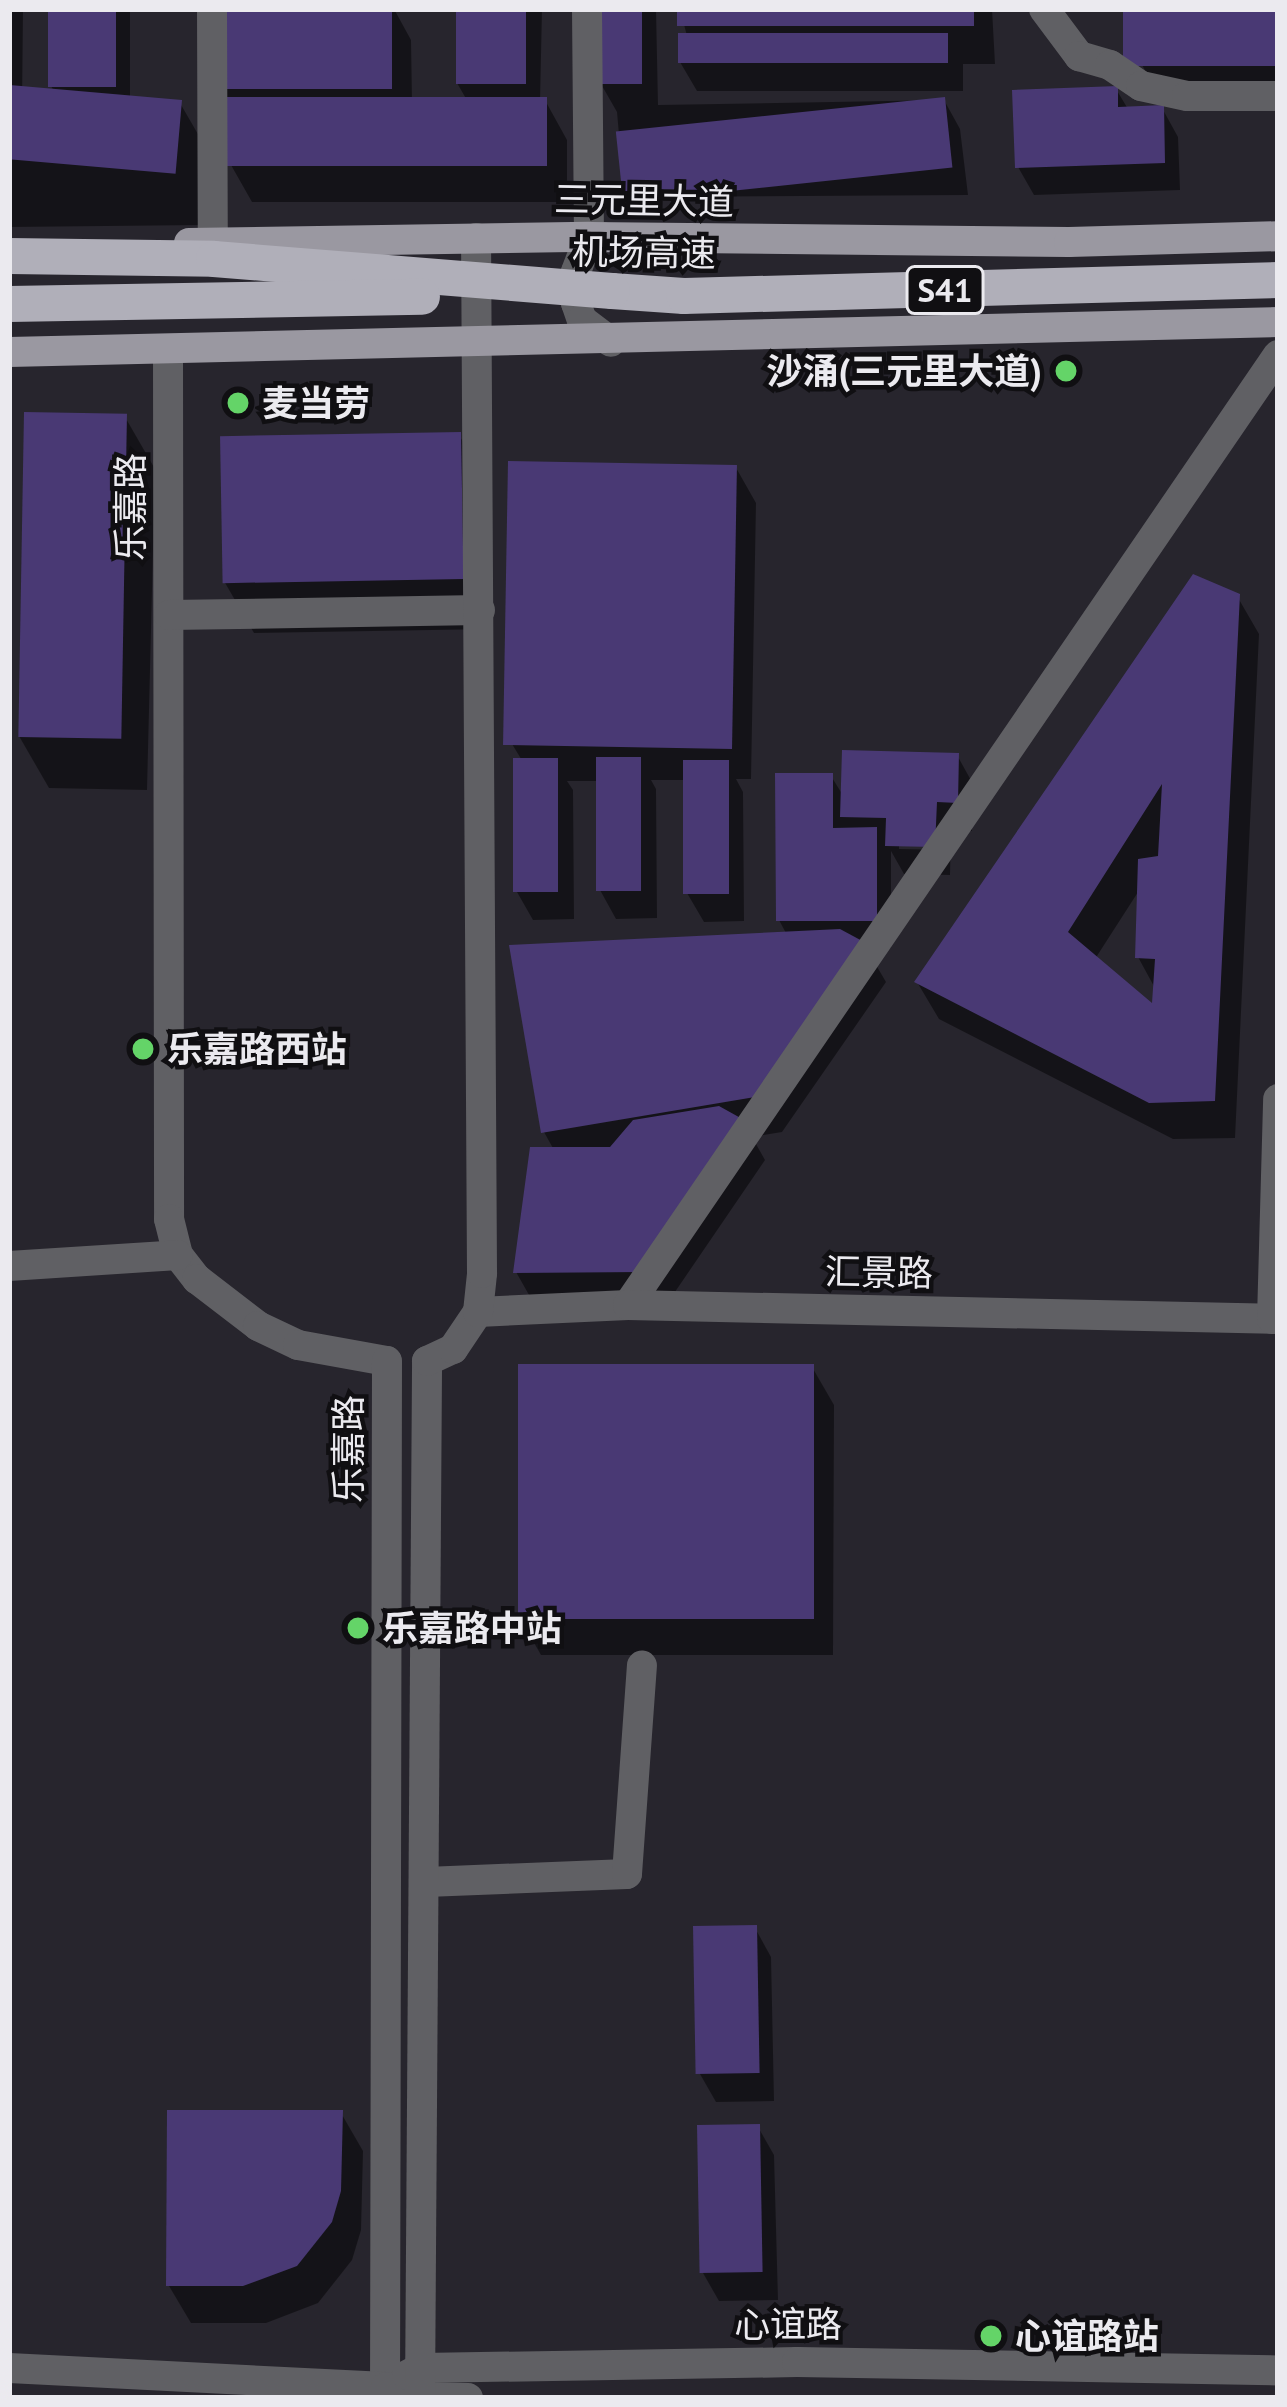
<!DOCTYPE html>
<html>
<head>
<meta charset="utf-8">
<style>
	body { margin:0 }
	#map { position:relative; width:1287px; height:2407px; overflow:hidden; background:#27252d; font-family:"PT Sans","Noto Sans SC",sans-serif }
	div>[style] { position:absolute }
	.shadow>* { inset:0; background:#0007 }
	.building>* { inset:0; background:#493974; transform-origin:0 0 }
	.minor>* { height:30px; margin:-15px; padding:0 15px; transform-origin:15px; border-radius:15px; background:#606064 }
	.major>* { height:30px; margin:-15px; padding:0 15px; transform-origin:15px; border-radius:15px; background:#9a98a1 }
	.highway>* { height:36px; margin:-18px; padding:0 18px; transform-origin:18px; border-radius:18px; background:#b0afb9 }
	.highway-bridge>* { height:36px; margin:-18px; padding:0 18px; transform-origin:18px; border-radius:18px; background:#b0afb9 }
	.dots>* { width:33px; height:33px; translate:-50% -50%; box-sizing:border-box; border:6px solid #100f12; border-radius:50% }
	span { translate:-50% -50%; white-space:nowrap; text-align:center; line-height:1.15; -webkit-text-stroke:9px #100f12; paint-order:stroke }
	.shield-label span { padding:3px 9px; background:#100f12; border:3px solid; border-radius:9px; -webkit-text-stroke-width:0 }
	.shield-label { font-size:33px; color:#ebeaef; font-weight:700 }
	.street-label { font-size:36px; color:#ebeaef }
	.poi-label { font-size:36px; color:#ebeaef; font-weight:700 }
	.right { translate:-100% -50%; text-align:right }
	.left { translate:0 -50%; text-align:left }
	.frame { position:absolute; inset:0; border:12px solid #ebeaef; pointer-events:none }
</style>
</head>
<body>
<div id="map">
	<div class="shadow">
		<i style="clip-path:polygon(9px 9px,23px 9px,22px 106px,62px 105px,51px 86px,51px 9px,130px 9px,130px 104px,180px 103px,210px 155px,203px 225px,9px 227px)"></i>
		<i style="clip-path:polygon(221px 9px,394px 9px,411px 40px,412px 102px,468px 102px,457px 83px,459px 9px,542px 9px,540px 102px,546px 102px,567px 140px,567px 202px,252px 202px,231px 165px)"></i>
		<i style="clip-path:polygon(599px 9px,656px 9px,658px 105px,944px 100px,960px 129px,968px 195px,638px 197px,622px 169px,617px 112px,601px 84px)"></i>
		<i style="clip-path:polygon(680px 9px,992px 9px,995px 64px,963px 64px,963px 91px,697px 91px,680px 62px,687px 36px)"></i>
		<i style="clip-path:polygon(1126px 9px,1278px 9px,1278px 92px,1157px 92px,1141px 63px)"></i>
		<i style="clip-path:polygon(1116px 89px,1128px 109px,1162px 108px,1178px 137px,1180px 190px,1034px 195px,1018px 167px)"></i>
		<i style="clip-path:polygon(125px 417px,155px 469px,147px 790px,49px 788px,19px 736px)"></i>
		<i style="clip-path:polygon(459px 435px,489px 487px,491px 629px,254px 633px,224px 581px)"></i>
		<i style="clip-path:polygon(735px 466px,756px 503px,751px 779px,736px 779px,743px 792px,744px 921px,704px 922px,687px 893px,686px 780px,651px 780px,656px 789px,657px 918px,616px 919px,600px 890px,599px 781px,567px 781px,573px 790px,574px 919px,533px 920px,517px 892px,523px 762px,512px 744px)"></i>
		<i style="clip-path:polygon(evenodd,1237px 596px,1259px 634px,1235px 1138px,1173px 1139px,939px 1019px,917px 982px,1237px 596px,1140px 889px,1138px 957px,1156px 990px,1155px 1009px,1095px 959px,1140px 889px)"></i>
		<i style="clip-path:polygon(evenodd,957px 755px,973px 784px,972px 831px,951px 830px,950px 875px,904px 874px,891px 851px,891px 948px,866px 948px,886px 982px,782px 1132px,752px 1137px,765px 1160px,664px 1308px,537px 1309px,516px 1272px,554px 1150px,544px 1132px,787px 935px,779px 920px,831px 776px,844px 797px,957px 755px,899px 843px,950px 850px,899px 849px,899px 843px)"></i>
		<i style="clip-path:polygon(812px 1367px,834px 1405px,833px 1655px,541px 1655px,520px 1618px)"></i>
		<i style="clip-path:polygon(755px 1928px,771px 1957px,774px 2101px,716px 2102px,700px 2074px)"></i>
		<i style="clip-path:polygon(341px 2113px,363px 2151px,361px 2230px,352px 2260px,318px 2303px,266px 2323px,191px 2323px,169px 2286px)"></i>
		<i style="clip-path:polygon(758px 2127px,774px 2155px,778px 2300px,719px 2301px,703px 2273px)"></i>
	</div>
	<div class="building">
		<i style="left:48px;top:9px;width:68px;height:78px"></i>
		<i style="left:218px;top:9px;width:174px;height:80px"></i>
		<i style="left:456px;top:9px;width:70px;height:75px"></i>
		<i style="left:596px;top:9px;width:46px;height:75px"></i>
		<i style="left:677px;top:9px;width:297px;height:17px"></i>
		<i style="left:1123px;top:9px;width:155px;height:57px"></i>
		<i style="left:678px;top:33px;width:270px;height:30px"></i>
		<i style="clip-path:polygon(1118px 86px,1118px 107px,1164px 105px,1165px 163px,1015px 168px,1012px 90px)"></i>
		<i style="left:223px;top:97px;width:324px;height:69px"></i>
		<i style="left:945px;top:97px;width:71px;height:331px;rotate:84deg"></i>
		<i style="left:182px;top:100px;width:74px;height:173px;rotate:95deg"></i>
		<i style="left:24px;top:412px;width:103px;height:325px;rotate:1deg"></i>
		<i style="left:461px;top:432px;width:147px;height:241px;rotate:89deg"></i>
		<i style="left:508px;top:461px;width:229px;height:284px;rotate:1deg"></i>
		<i style="clip-path:polygon(evenodd,1193px 574px,1240px 594px,1215px 1101px,1149px 1103px,914px 982px,1193px 574px,1162px 784px,1158px 856px,1138px 859px,1135px 958px,1155px 959px,1152px 1003px,1068px 932px,1162px 784px)"></i>
		<i style="clip-path:polygon(842px 750px,959px 753px,958px 803px,937px 802px,935px 847px,885px 846px,886px 818px,840px 817px)"></i>
		<i style="left:641px;top:757px;width:134px;height:45px;rotate:90deg"></i>
		<i style="left:558px;top:758px;width:134px;height:45px;rotate:90deg"></i>
		<i style="left:729px;top:760px;width:134px;height:46px;rotate:90deg"></i>
		<i style="clip-path:polygon(775px 773px,833px 773px,833px 828px,877px 827px,877px 921px,776px 921px)"></i>
		<i style="clip-path:polygon(840px 929px,866px 943px,761px 1096px,541px 1133px,509px 945px)"></i>
		<i style="clip-path:polygon(719px 1106px,746px 1121px,643px 1272px,513px 1273px,530px 1147px,610px 1147px,633px 1120px)"></i>
		<i style="left:518px;top:1364px;width:296px;height:255px"></i>
		<i style="left:757px;top:1925px;width:148px;height:64px;rotate:89deg"></i>
		<i style="clip-path:polygon(167px 2110px,343px 2110px,341px 2191px,332px 2222px,297px 2266px,243px 2286px,166px 2286px)"></i>
		<i style="left:760px;top:2124px;width:148px;height:63px;rotate:89deg"></i>
	</div>
	<div class="minor">
		<i style="left:212px;top:9px;width:234px;rotate:89.8deg"></i>
		<i style="left:587px;top:9px;width:228px;rotate:89.5deg"></i>
		<i style="left:1044px;top:9px;width:59px;rotate:53.3deg"></i>
		<i style="left:1079px;top:56px;width:32px;rotate:16deg"></i>
		<i style="left:1110px;top:65px;width:37px;rotate:34deg"></i>
		<i style="left:1141px;top:86px;width:47px;rotate:12.3deg"></i>
		<i style="left:1187px;top:96px;width:91px"></i>
		<i style="left:603px;top:237px;width:21px;rotate:149deg"></i>
		<i style="left:585px;top:248px;width:26px;rotate:111deg"></i>
		<i style="left:576px;top:272px;width:31px;rotate:90deg"></i>
		<i style="left:576px;top:303px;width:18px;rotate:71deg"></i>
		<i style="left:582px;top:320px;width:36px;rotate:37deg"></i>
		<i style="left:168px;top:351px;width:868px;rotate:89.93deg"></i>
		<i style="left:169px;top:1219px;width:37px;rotate:76deg"></i>
		<i style="left:178px;top:1255px;width:31px;rotate:52deg"></i>
		<i style="left:197px;top:1279px;width:77px;rotate:37.6deg"></i>
		<i style="left:258px;top:1326px;width:44px;rotate:25.4deg"></i>
		<i style="left:298px;top:1345px;width:90px;rotate:10.2deg"></i>
		<i style="left:387px;top:1361px;width:1037px;rotate:90.11deg"></i>
		<i style="left:169px;top:615px;width:311px;rotate:-0.9deg"></i>
		<i style="left:9px;top:1266px;width:169px;rotate:-3.7deg"></i>
		<i style="left:628px;top:1305px;width:1151px;rotate:-55.62deg"></i>
		<i style="left:478px;top:1312px;width:150px;rotate:-2.7deg"></i>
		<i style="left:628px;top:1305px;width:650px;rotate:1.23deg"></i>
		<i style="left:1272px;top:1319px;width:220px;rotate:-88.4deg"></i>
		<i style="left:426px;top:1882px;width:201px;rotate:-2.3deg"></i>
		<i style="left:627px;top:1874px;width:209px;rotate:-85.9deg"></i>
		<i style="left:9px;top:2368px;width:377px;rotate:2.9deg"></i>
		<i style="left:386px;top:2387px;width:36px;rotate:16deg"></i>
		<i style="left:421px;top:2397px;width:47px;rotate:1.2deg"></i>
		<i style="left:407px;top:2375px;width:16px;rotate:-27deg"></i>
		<i style="left:421px;top:2368px;width:376px;rotate:-0.9deg"></i>
		<i style="left:797px;top:2362px;width:481px;rotate:1deg"></i>
		<i style="left:420px;top:2398px;width:1037px;rotate:-89.61deg"></i>
		<i style="left:427px;top:1361px;width:29px;rotate:-25deg"></i>
		<i style="left:453px;top:1349px;width:45px;rotate:-56deg"></i>
		<i style="left:478px;top:1312px;width:39px;rotate:-84deg"></i>
		<i style="left:482px;top:1273px;width:1035px;rotate:-90.33deg"></i>
	</div>
	<div class="major">
		<i style="left:189px;top:243px;width:400px;rotate:-0.9deg"></i>
		<i style="left:589px;top:237px;width:480px;rotate:0.6deg"></i>
		<i style="left:1069px;top:242px;width:209px;rotate:-1.6deg"></i>
		<i style="left:9px;top:352px;width:1269px;rotate:-1.35deg"></i>
	</div>
	<div class="highway">
		<i style="left:612px;top:291px;width:72px;rotate:4deg"></i>
		<i style="left:684px;top:296px;width:594px;rotate:-1.54deg"></i>
	</div>
	<div class="highway-bridge">
		<i style="left:9px;top:256px;width:205px;rotate:0.8deg"></i>
		<i style="left:214px;top:259px;width:399px;rotate:4.6deg"></i>
		<i style="left:9px;top:304px;width:413px;rotate:-1deg"></i>
	</div>
	<div class="dots">
		<i style="left:1066px;top:371px;background:#64d468"></i>
		<i style="left:238px;top:403px;background:#64d468"></i>
		<i style="left:143px;top:1049px;background:#64d468"></i>
		<i style="left:358px;top:1628px;background:#64d468"></i>
		<i style="left:991px;top:2336px;background:#64d468"></i>
	</div>
	<div class="shield-label">
		<span style="left:945px;top:290px">S41</span>
	</div>
	<div class="street-label">
		<span style="left:644px;top:200px;rotate:1deg">三元里大道</span>
		<span style="left:644px;top:252px;rotate:1deg">机场高速</span>
		<span style="left:130px;top:507px;rotate:-90deg">乐嘉路</span>
		<span style="left:879px;top:1272px;rotate:1deg">汇景路</span>
		<span style="left:348px;top:1449px;rotate:-90deg">乐嘉路</span>
		<span style="left:788px;top:2324px">心谊路</span>
	</div>
	<div class="poi-label">
		<span class="right" style="left:1042px;top:371px">沙涌(三元里大道)</span>
		<span class="left" style="left:262px;top:403px">麦当劳</span>
		<span class="left" style="left:167px;top:1049px">乐嘉路西站</span>
		<span class="left" style="left:382px;top:1628px">乐嘉路中站</span>
		<span class="left" style="left:1015px;top:2336px">心谊路站</span>
	</div>
	<div class="frame"></div>
</div>
</body>
</html>
